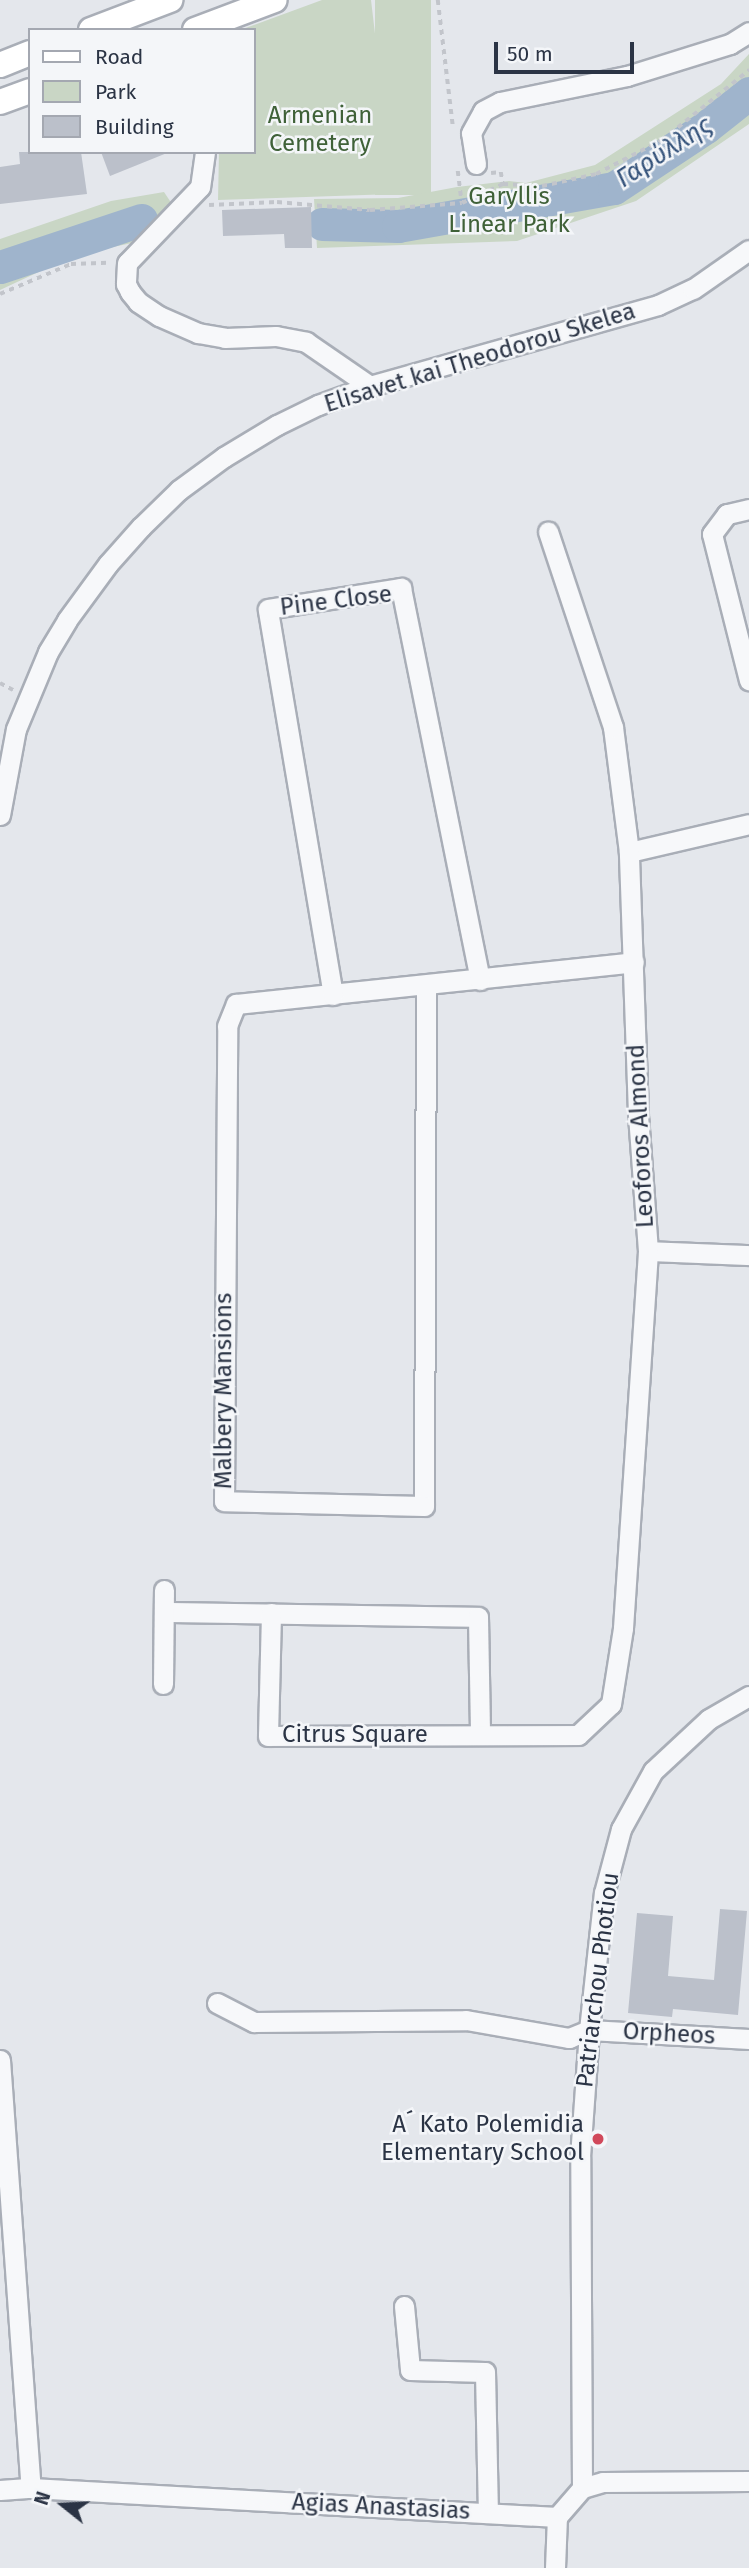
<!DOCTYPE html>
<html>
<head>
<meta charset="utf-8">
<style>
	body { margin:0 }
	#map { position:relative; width:749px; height:2568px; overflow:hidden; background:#e4e7ec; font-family:"Fira Sans",sans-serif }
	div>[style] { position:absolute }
	.green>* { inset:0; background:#c9d6c5; transform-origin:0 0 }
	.river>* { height:33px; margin:-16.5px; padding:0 16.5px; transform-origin:16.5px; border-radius:16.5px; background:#9fb4cc }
	.building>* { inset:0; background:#bbc0ca }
	.path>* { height:3.5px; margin-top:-1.75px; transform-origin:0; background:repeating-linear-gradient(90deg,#c2c5cb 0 5px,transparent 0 10px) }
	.roads { filter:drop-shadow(2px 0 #a9aeb7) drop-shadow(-2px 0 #a9aeb7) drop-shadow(0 2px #a9aeb7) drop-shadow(0 -2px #a9aeb7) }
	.minor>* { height:19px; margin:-9.5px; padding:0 9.5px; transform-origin:9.5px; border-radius:9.5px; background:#f7f8fa }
	.major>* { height:24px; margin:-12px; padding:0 12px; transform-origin:12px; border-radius:12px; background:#fff }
	.dots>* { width:19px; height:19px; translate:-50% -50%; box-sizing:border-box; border:4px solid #f4f6f9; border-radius:50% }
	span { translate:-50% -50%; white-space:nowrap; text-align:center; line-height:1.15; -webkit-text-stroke:5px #f4f6f9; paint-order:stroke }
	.park-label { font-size:24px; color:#3f6138 }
	.street-label { font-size:24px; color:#2b3445 }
	.poi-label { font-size:24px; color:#2b3445 }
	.right { translate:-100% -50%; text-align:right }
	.water-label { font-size:26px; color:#34527a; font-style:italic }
	.legend { position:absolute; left:28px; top:28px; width:228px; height:126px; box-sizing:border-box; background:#f4f6f9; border:2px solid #a4a8b1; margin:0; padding:9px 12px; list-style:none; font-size:21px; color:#2b3445 }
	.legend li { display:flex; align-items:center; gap:14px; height:35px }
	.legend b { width:35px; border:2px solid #a4a8b1 }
	.north { position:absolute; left:28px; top:2470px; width:70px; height:70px; -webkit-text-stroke:5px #f4f6f9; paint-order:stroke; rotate:288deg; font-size:19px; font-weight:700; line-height:28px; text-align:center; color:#2b3445 }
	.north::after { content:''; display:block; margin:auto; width:24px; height:32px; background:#2b3445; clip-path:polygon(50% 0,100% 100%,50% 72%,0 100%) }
	.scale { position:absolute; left:494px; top:42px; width:140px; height:32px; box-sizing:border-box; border:4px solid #2b3445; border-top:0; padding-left:9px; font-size:21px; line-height:24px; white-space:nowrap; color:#2b3445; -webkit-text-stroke:5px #f4f6f9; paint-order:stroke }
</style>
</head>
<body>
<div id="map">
	<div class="green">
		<i style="clip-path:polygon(322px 0,371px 0,394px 194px,218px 200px,219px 152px,254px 152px,254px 30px,240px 30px)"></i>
		<i style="left:375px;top:0;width:56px;height:195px"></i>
		<i style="clip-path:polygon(749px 54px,749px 124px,636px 201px,517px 241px,317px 248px,314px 199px,398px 198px,457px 187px,509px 181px,526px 183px,595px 165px,721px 84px)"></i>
		<i style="clip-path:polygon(164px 192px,172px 204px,132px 243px,75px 255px,0 290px,0 239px,111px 201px)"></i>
	</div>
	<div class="river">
		<i style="left:322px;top:224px;width:76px;rotate:1.5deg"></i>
		<i style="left:398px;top:226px;width:219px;rotate:-10deg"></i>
		<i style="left:614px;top:188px;width:110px;rotate:-33.5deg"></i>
		<i style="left:706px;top:127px;width:55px;rotate:-38.3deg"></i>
		<i style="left:0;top:267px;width:149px;rotate:-18.4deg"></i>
	</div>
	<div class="building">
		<i style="clip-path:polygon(19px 152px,81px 152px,87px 194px,0 204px,0 167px,20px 164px)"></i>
		<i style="clip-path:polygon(101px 152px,167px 152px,167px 153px,110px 176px)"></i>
		<i style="clip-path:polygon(311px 207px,312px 248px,285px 248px,284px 234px,223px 236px,222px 210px)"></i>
		<i style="clip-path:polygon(720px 1909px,747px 1911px,738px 2015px,673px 2009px,672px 2017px,628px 2013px,637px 1913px,673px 1916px,668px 1976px,714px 1980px)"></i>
	</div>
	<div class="path">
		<i style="left:438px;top:0;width:126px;rotate:83.2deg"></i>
		<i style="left:458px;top:171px;width:32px;rotate:83deg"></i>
		<i style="left:491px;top:173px;width:10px;rotate:-6deg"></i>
		<i style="left:501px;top:172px;width:12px;rotate:81deg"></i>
		<i style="left:209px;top:205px;width:68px;rotate:-2.5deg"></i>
		<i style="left:277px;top:202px;width:93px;rotate:4.9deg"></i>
		<i style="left:370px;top:210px;width:92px;rotate:-4.4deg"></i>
		<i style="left:462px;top:203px;width:45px;rotate:-24.9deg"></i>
		<i style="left:503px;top:184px;width:39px;rotate:3deg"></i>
		<i style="left:542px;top:186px;width:55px;rotate:-12.5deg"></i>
		<i style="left:596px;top:174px;width:74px;rotate:-27.3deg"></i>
		<i style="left:662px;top:140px;width:112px;rotate:-38.8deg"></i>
		<i style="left:0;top:294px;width:77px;rotate:-22.9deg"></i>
		<i style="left:71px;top:264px;width:37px;rotate:-2deg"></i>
		<i style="left:0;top:683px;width:15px;rotate:28deg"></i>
	</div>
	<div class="roads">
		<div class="minor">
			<i style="left:205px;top:152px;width:35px;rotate:98deg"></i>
			<i style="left:200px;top:187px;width:105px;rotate:133.8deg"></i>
			<i style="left:127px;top:263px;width:21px;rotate:93deg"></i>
			<i style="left:126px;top:284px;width:9px;rotate:63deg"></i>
			<i style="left:130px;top:292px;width:13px;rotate:51deg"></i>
			<i style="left:138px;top:302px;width:25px;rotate:34deg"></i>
			<i style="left:159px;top:316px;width:43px;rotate:23.6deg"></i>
			<i style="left:198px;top:333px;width:27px;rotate:10deg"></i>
			<i style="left:225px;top:338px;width:51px;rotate:-2.2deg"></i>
			<i style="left:276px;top:336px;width:31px;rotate:11deg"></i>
			<i style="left:306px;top:342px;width:78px;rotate:34.5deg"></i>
			<i style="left:476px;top:164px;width:31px;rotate:-99deg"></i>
			<i style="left:471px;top:133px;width:25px;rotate:-61deg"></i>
			<i style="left:483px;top:111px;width:19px;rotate:-28deg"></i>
			<i style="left:500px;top:102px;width:130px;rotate:-11.6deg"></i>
			<i style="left:627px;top:76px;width:108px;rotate:-17.3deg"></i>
			<i style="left:730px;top:44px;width:22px;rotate:-32deg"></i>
			<i style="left:749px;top:509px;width:23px;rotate:167deg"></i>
			<i style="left:727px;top:514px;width:25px;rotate:127deg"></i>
			<i style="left:712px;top:534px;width:151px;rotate:75.8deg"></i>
			<i style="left:0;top:815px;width:87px;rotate:-79.5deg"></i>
			<i style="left:16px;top:729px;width:83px;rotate:-67.4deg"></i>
			<i style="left:48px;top:652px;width:37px;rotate:-59deg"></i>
			<i style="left:67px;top:620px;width:69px;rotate:-53.8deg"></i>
			<i style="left:108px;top:564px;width:50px;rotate:-48.3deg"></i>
			<i style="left:141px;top:527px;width:53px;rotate:-44.2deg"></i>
			<i style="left:179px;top:490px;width:56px;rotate:-36.3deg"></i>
			<i style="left:224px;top:457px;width:62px;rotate:-31.1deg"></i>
			<i style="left:277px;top:425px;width:46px;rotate:-26deg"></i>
			<i style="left:318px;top:405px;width:55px;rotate:-20.1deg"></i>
			<i style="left:370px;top:386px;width:299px;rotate:-15.7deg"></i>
			<i style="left:658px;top:305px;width:38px;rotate:-25deg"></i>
			<i style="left:693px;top:289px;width:68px;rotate:-34.9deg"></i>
			<i style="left:629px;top:852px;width:123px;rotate:-13.1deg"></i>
			<i style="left:426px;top:985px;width:521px;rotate:90.22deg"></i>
			<i style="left:424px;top:1506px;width:200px;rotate:-178.6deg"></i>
			<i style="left:224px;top:1501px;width:475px;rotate:-89.6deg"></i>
			<i style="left:227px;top:1026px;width:24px;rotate:-68deg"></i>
			<i style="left:236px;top:1004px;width:400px;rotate:-6deg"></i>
			<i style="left:333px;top:995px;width:391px;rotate:-99.6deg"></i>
			<i style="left:268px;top:609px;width:135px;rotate:-9deg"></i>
			<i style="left:401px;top:588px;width:400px;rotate:78.6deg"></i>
			<i style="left:648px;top:1251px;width:101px;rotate:2.3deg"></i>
			<i style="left:164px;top:1612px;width:314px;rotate:0.9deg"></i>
			<i style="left:478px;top:1617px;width:117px;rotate:89deg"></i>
			<i style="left:271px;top:1613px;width:123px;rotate:91.4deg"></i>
			<i style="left:268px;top:1736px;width:310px;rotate:-0.2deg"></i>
			<i style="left:578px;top:1735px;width:45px;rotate:-43.2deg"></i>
			<i style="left:611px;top:1704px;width:77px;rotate:-81deg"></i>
			<i style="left:623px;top:1628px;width:378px;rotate:-86.2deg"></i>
			<i style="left:648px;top:1251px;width:137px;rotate:-94.2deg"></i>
			<i style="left:638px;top:1114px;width:262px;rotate:-92deg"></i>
			<i style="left:629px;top:852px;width:126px;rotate:-97.3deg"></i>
			<i style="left:613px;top:727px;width:206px;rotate:-108.4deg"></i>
			<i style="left:163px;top:1684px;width:94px;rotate:-89.4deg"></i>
			<i style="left:217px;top:2003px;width:42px;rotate:27.2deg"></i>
			<i style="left:254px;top:2022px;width:212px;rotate:-0.5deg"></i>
			<i style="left:466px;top:2020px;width:105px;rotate:9.9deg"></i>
			<i style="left:569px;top:2038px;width:22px;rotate:-22deg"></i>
			<i style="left:589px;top:2030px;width:160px;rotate:3.2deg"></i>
			<i style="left:0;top:2060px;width:429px;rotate:85.9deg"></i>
			<i style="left:404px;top:2306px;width:64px;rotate:84.6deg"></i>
			<i style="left:410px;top:2370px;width:75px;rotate:1.5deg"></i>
			<i style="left:485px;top:2372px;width:141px;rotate:88.8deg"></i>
			<i style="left:582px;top:2488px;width:331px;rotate:-90.3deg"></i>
			<i style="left:580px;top:2157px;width:127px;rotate:-85.9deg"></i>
			<i style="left:589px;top:2030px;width:138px;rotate:-83.8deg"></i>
			<i style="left:604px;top:1893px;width:66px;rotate:-75.1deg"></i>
			<i style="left:621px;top:1829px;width:66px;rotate:-61.1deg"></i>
			<i style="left:653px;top:1771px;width:76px;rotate:-42.9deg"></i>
			<i style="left:709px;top:1719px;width:46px;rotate:-29.9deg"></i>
			<i style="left:0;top:2490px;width:31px;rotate:-4deg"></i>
			<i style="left:31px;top:2488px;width:527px;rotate:3.16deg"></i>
			<i style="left:557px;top:2517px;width:38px;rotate:-49deg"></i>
			<i style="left:582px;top:2488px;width:22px;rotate:-16deg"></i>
			<i style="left:603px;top:2482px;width:146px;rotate:-0.4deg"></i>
			<i style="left:555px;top:2568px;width:51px;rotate:-87.8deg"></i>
		</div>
		<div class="major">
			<i style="left:91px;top:30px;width:85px;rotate:-20.8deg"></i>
			<i style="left:195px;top:30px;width:85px;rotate:-20.6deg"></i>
			<i style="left:0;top:65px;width:32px;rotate:-22deg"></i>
			<i style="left:0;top:102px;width:32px;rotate:-20deg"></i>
		</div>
	</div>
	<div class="dots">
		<i style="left:598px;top:2139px;background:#d1495b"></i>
	</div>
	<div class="park-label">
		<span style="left:320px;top:130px">Armenian<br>Cemetery</span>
		<span style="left:509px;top:211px">Garyllis<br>Linear Park</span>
	</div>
	<div class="street-label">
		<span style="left:480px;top:358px;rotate:-17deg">Elisavet kai Theodorou Skelea</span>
		<span style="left:336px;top:601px;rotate:-7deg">Pine Close</span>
		<span style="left:641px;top:1136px;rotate:-93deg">Leoforos Almond</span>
		<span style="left:224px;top:1391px;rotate:-90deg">Malbery Mansions</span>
		<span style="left:355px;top:1735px">Citrus Square</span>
		<span style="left:598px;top:1980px;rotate:-83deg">Patriarchou Photiou</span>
		<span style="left:669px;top:2034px;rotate:3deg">Orpheos</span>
		<span style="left:381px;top:2507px;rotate:3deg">Agias Anastasias</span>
	</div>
	<div class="poi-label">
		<span class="right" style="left:584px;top:2139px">A´ Kato Polemidia<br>Elementary School</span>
	</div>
	<div class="water-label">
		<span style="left:664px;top:152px;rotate:-33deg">Γαρύλλης</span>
	</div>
	<ul class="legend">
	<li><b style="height:9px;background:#fff"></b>Road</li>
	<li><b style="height:19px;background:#c9d6c5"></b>Park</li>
	<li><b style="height:19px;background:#bbc0ca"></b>Building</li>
	</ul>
	<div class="north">N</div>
	<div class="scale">50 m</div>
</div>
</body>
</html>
